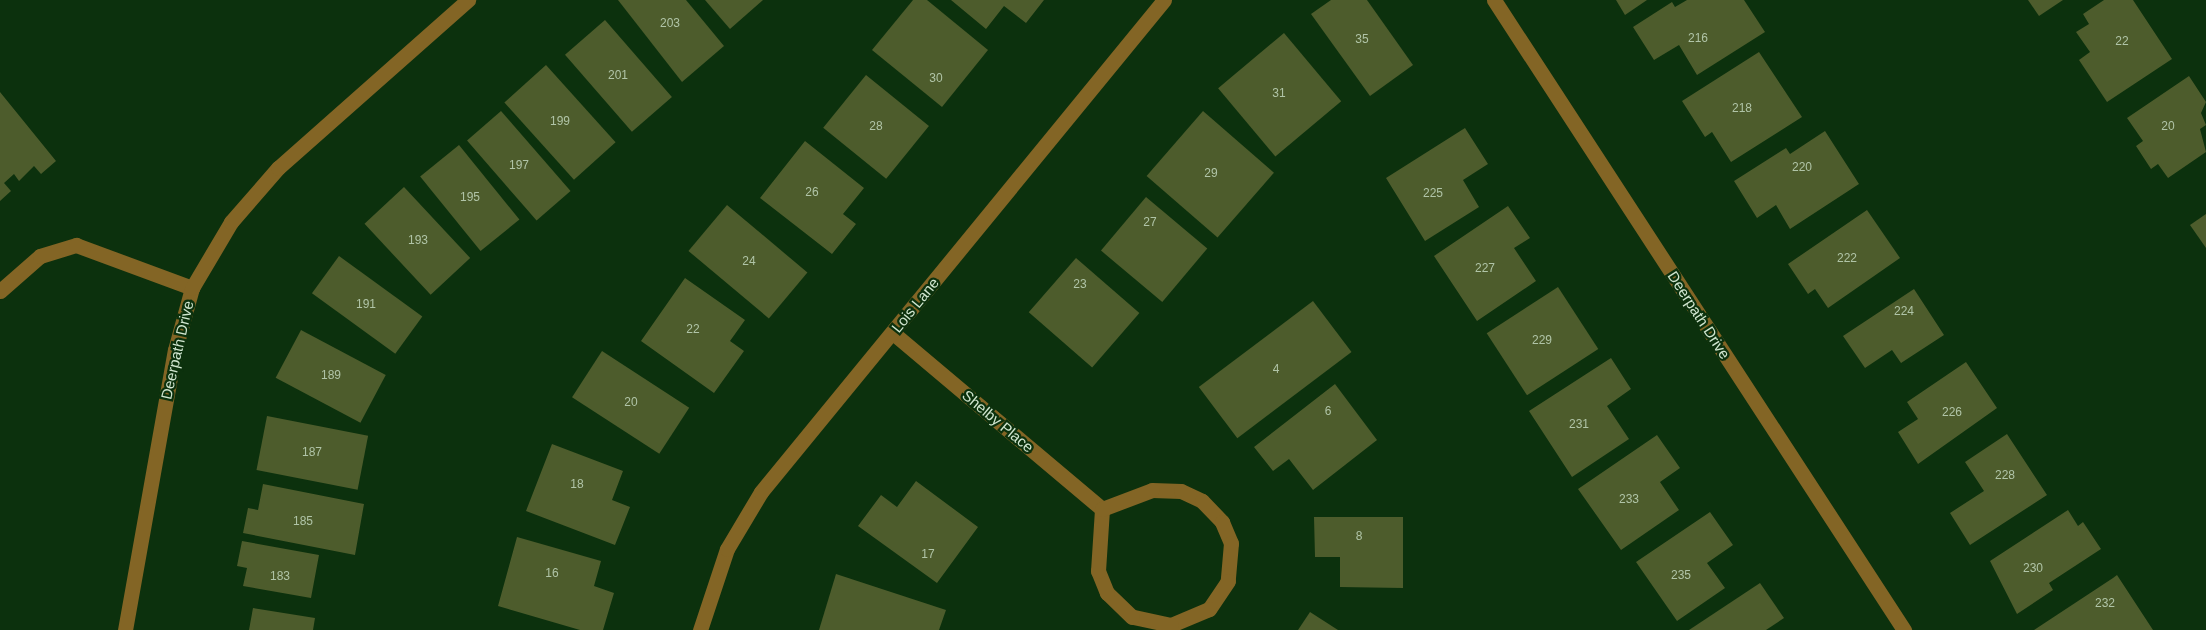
<!DOCTYPE html>
<html>
<head>
<meta charset="utf-8">
<style>
	body { margin:0 }
	#map { position:relative; width:2206px; height:630px; overflow:hidden; background:#0c310d; font-family:Arial,sans-serif }
	div>[style] { position:absolute }
	.building>* { inset:0; background:#4d5c2c; transform-origin:0 0 }
	.minor>* { height:15px; margin:-7.5px; padding:0 7.5px; transform-origin:7.5px; border-radius:7.5px; background:#836525 }
	span { translate:-50% -50%; white-space:nowrap; text-align:center; line-height:1.15; -webkit-text-stroke:4.5px #0c310d; paint-order:stroke }
	.number-label { font-size:12px; color:#b0c4a7 }
	.number-label span { -webkit-text-stroke-width:0 }
	.street-label { font-size:15px; color:#d1e6d0 }
</style>
</head>
<body>
<div id="map">
	<div class="building">
		<i style="clip-path:polygon(618px 0,686px 0,724px 46px,682px 82px)"></i>
		<i style="clip-path:polygon(705px 0,763px 0,730px 29px)"></i>
		<i style="clip-path:polygon(913px 0,927px 0,988px 50px,942px 107px,872px 50px)"></i>
		<i style="clip-path:polygon(951px 0,1044px 0,1026px 23px,1004px 6px,986px 29px)"></i>
		<i style="clip-path:polygon(1331px 0,1367px 0,1413px 65px,1370px 96px,1311px 14px)"></i>
		<i style="clip-path:polygon(1616px 0,1647px 0,1625px 15px)"></i>
		<i style="clip-path:polygon(1687px 0,1744px 0,1765px 32px,1697px 75px,1679px 45px,1654px 60px,1633px 27px,1672px 2px,1675px 7px)"></i>
		<i style="clip-path:polygon(2028px 0,2063px 0,2039px 16px)"></i>
		<i style="clip-path:polygon(2104px 0,2133px 0,2172px 59px,2107px 102px,2079px 60px,2090px 52px,2076px 32px,2089px 24px,2083px 14px)"></i>
		<i style="left:605px;top:20px;width:102px;height:53px;rotate:49deg"></i>
		<i style="left:1284px;top:33px;width:89px;height:86px;rotate:50deg"></i>
		<i style="clip-path:polygon(1759px 52px,1802px 117px,1731px 162px,1712px 132px,1705px 137px,1682px 101px)"></i>
		<i style="left:546px;top:65px;width:104px;height:56px;rotate:48deg"></i>
		<i style="left:866px;top:75px;width:81px;height:68px;rotate:39deg"></i>
		<i style="clip-path:polygon(2189px 76px,2206px 102px,2201px 113px,2206px 125px,2200px 129px,2206px 152px,2168px 178px,2158px 164px,2151px 169px,2136px 146px,2143px 141px,2127px 118px)"></i>
		<i style="clip-path:polygon(0 92px,56px 161px,41px 174px,34px 166px,19px 181px,14px 174px,4px 183px,11px 191px,0 201px)"></i>
		<i style="left:501px;top:111px;width:106px;height:45px;rotate:49deg"></i>
		<i style="left:1203px;top:111px;width:94px;height:86px;rotate:41deg"></i>
		<i style="clip-path:polygon(1465px 128px,1488px 164px,1463px 180px,1479px 207px,1425px 241px,1386px 178px)"></i>
		<i style="clip-path:polygon(1825px 131px,1859px 184px,1790px 229px,1776px 205px,1757px 218px,1734px 181px,1786px 148px,1790px 154px)"></i>
		<i style="clip-path:polygon(805px 141px,864px 188px,843px 214px,856px 224px,832px 254px,760px 198px)"></i>
		<i style="left:459px;top:145px;width:96px;height:50px;rotate:51deg"></i>
		<i style="left:404px;top:187px;width:97px;height:54px;rotate:47deg"></i>
		<i style="left:1146px;top:197px;width:80px;height:70px;rotate:40deg"></i>
		<i style="left:727px;top:205px;width:105px;height:60px;rotate:40deg"></i>
		<i style="clip-path:polygon(1508px 206px,1530px 238px,1514px 248px,1536px 281px,1477px 321px,1434px 256px)"></i>
		<i style="clip-path:polygon(1867px 210px,1900px 258px,1828px 308px,1815px 289px,1808px 294px,1788px 264px)"></i>
		<i style="clip-path:polygon(2206px 214px,2206px 248px,2190px 225px)"></i>
		<i style="left:339px;top:256px;width:103px;height:46px;rotate:36deg"></i>
		<i style="left:1076px;top:258px;width:84px;height:72px;rotate:41deg"></i>
		<i style="clip-path:polygon(685px 278px,745px 320px,730px 341px,744px 351px,714px 393px,641px 341px)"></i>
		<i style="left:1558px;top:287px;width:74px;height:85px;rotate:57deg"></i>
		<i style="clip-path:polygon(1914px 289px,1944px 335px,1901px 363px,1892px 350px,1865px 368px,1843px 336px)"></i>
		<i style="left:1313px;top:301px;width:64px;height:143px;rotate:53deg"></i>
		<i style="left:301px;top:330px;width:96px;height:54px;rotate:28deg"></i>
		<i style="left:602px;top:351px;width:104px;height:55px;rotate:33deg"></i>
		<i style="clip-path:polygon(1611px 358px,1631px 389px,1607px 406px,1629px 439px,1572px 477px,1529px 411px)"></i>
		<i style="clip-path:polygon(1966px 362px,1997px 408px,1918px 464px,1898px 432px,1918px 419px,1907px 402px)"></i>
		<i style="clip-path:polygon(1335px 384px,1377px 440px,1313px 490px,1289px 459px,1273px 471px,1254px 447px)"></i>
		<i style="left:267px;top:416px;width:103px;height:55px;rotate:11deg"></i>
		<i style="clip-path:polygon(2007px 434px,2047px 495px,1970px 545px,1950px 513px,1984px 491px,1965px 462px)"></i>
		<i style="clip-path:polygon(1657px 435px,1680px 468px,1660px 482px,1679px 510px,1621px 550px,1578px 489px)"></i>
		<i style="clip-path:polygon(552px 444px,623px 471px,612px 500px,630px 507px,615px 545px,526px 511px)"></i>
		<i style="clip-path:polygon(916px 481px,978px 527px,937px 583px,858px 526px,881px 495px,897px 507px)"></i>
		<i style="clip-path:polygon(263px 484px,364px 504px,355px 555px,243px 533px,248px 508px,258px 510px)"></i>
		<i style="clip-path:polygon(2068px 510px,2078px 526px,2083px 522px,2101px 549px,2049px 583px,2053px 590px,2017px 614px,1990px 561px)"></i>
		<i style="clip-path:polygon(1710px 512px,1733px 545px,1707px 563px,1725px 588px,1677px 621px,1636px 562px)"></i>
		<i style="clip-path:polygon(1314px 517px,1403px 517px,1403px 588px,1340px 587px,1340px 557px,1315px 557px)"></i>
		<i style="clip-path:polygon(517px 537px,601px 561px,594px 586px,614px 593px,603px 630px,580px 630px,498px 606px)"></i>
		<i style="clip-path:polygon(242px 541px,319px 555px,311px 598px,243px 586px,247px 568px,237px 566px)"></i>
		<i style="clip-path:polygon(836px 574px,946px 610px,939px 630px,819px 630px)"></i>
		<i style="clip-path:polygon(2117px 575px,2153px 630px,2034px 630px,2113px 578px)"></i>
		<i style="clip-path:polygon(1760px 583px,1784px 618px,1766px 630px,1689px 630px)"></i>
		<i style="clip-path:polygon(253px 608px,315px 618px,313px 630px,249px 630px)"></i>
		<i style="clip-path:polygon(1310px 612px,1338px 630px,1298px 630px)"></i>
	</div>
	<div class="minor">
		<i style="left:1494px;top:0;width:752px;rotate:56.94deg"></i>
		<i style="left:0;top:291px;width:53px;rotate:-41.2deg"></i>
		<i style="left:40px;top:256px;width:38px;rotate:-17deg"></i>
		<i style="left:76px;top:245px;width:124px;rotate:20.3deg"></i>
		<i style="left:893px;top:333px;width:273px;rotate:40.1deg"></i>
		<i style="left:1152px;top:490px;width:29px;rotate:2deg"></i>
		<i style="left:1181px;top:491px;width:23px;rotate:25deg"></i>
		<i style="left:1202px;top:501px;width:29px;rotate:46deg"></i>
		<i style="left:1222px;top:522px;width:23px;rotate:67deg"></i>
		<i style="left:1231px;top:543px;width:38px;rotate:95deg"></i>
		<i style="left:1228px;top:581px;width:34px;rotate:124deg"></i>
		<i style="left:1209px;top:609px;width:41px;rotate:157.2deg"></i>
		<i style="left:1171px;top:625px;width:40px;rotate:-168deg"></i>
		<i style="left:1132px;top:617px;width:35px;rotate:-136deg"></i>
		<i style="left:1107px;top:593px;width:24px;rotate:-112deg"></i>
		<i style="left:1098px;top:571px;width:62px;rotate:-86.3deg"></i>
		<i style="left:1102px;top:509px;width:53px;rotate:-20.8deg"></i>
		<i style="left:125px;top:630px;width:284px;rotate:-79.9deg"></i>
		<i style="left:175px;top:350px;width:64px;rotate:-74.7deg"></i>
		<i style="left:192px;top:288px;width:77px;rotate:-59.4deg"></i>
		<i style="left:231px;top:222px;width:72px;rotate:-49deg"></i>
		<i style="left:278px;top:168px;width:254px;rotate:-41.5deg"></i>
		<i style="left:700px;top:630px;width:85px;rotate:-71.6deg"></i>
		<i style="left:727px;top:549px;width:66px;rotate:-59.2deg"></i>
		<i style="left:761px;top:492px;width:636px;rotate:-50.68deg"></i>
	</div>
	<div class="number-label">
		<span style="left:670px;top:24px">203</span>
		<span style="left:1698px;top:39px">216</span>
		<span style="left:1362px;top:40px">35</span>
		<span style="left:2122px;top:42px">22</span>
		<span style="left:618px;top:76px">201</span>
		<span style="left:936px;top:79px">30</span>
		<span style="left:1279px;top:94px">31</span>
		<span style="left:1742px;top:109px">218</span>
		<span style="left:560px;top:122px">199</span>
		<span style="left:876px;top:127px">28</span>
		<span style="left:2168px;top:127px">20</span>
		<span style="left:519px;top:166px">197</span>
		<span style="left:1802px;top:168px">220</span>
		<span style="left:1211px;top:174px">29</span>
		<span style="left:812px;top:193px">26</span>
		<span style="left:1433px;top:194px">225</span>
		<span style="left:470px;top:198px">195</span>
		<span style="left:1150px;top:223px">27</span>
		<span style="left:418px;top:241px">193</span>
		<span style="left:1847px;top:259px">222</span>
		<span style="left:749px;top:262px">24</span>
		<span style="left:1485px;top:269px">227</span>
		<span style="left:1080px;top:285px">23</span>
		<span style="left:366px;top:305px">191</span>
		<span style="left:1904px;top:312px">224</span>
		<span style="left:693px;top:330px">22</span>
		<span style="left:1542px;top:341px">229</span>
		<span style="left:1276px;top:370px">4</span>
		<span style="left:331px;top:376px">189</span>
		<span style="left:631px;top:403px">20</span>
		<span style="left:1328px;top:412px">6</span>
		<span style="left:1952px;top:413px">226</span>
		<span style="left:1579px;top:425px">231</span>
		<span style="left:312px;top:453px">187</span>
		<span style="left:2005px;top:476px">228</span>
		<span style="left:577px;top:485px">18</span>
		<span style="left:1629px;top:500px">233</span>
		<span style="left:303px;top:522px">185</span>
		<span style="left:1359px;top:537px">8</span>
		<span style="left:928px;top:555px">17</span>
		<span style="left:2033px;top:569px">230</span>
		<span style="left:552px;top:574px">16</span>
		<span style="left:1681px;top:576px">235</span>
		<span style="left:280px;top:577px">183</span>
		<span style="left:2105px;top:604px">232</span>
	</div>
	<div class="street-label">
		<span style="left:915px;top:305px;rotate:-51deg">Lois Lane</span>
		<span style="left:1699px;top:315px;rotate:57deg">Deerpath Drive</span>
		<span style="left:177px;top:350px;rotate:-77deg">Deerpath Drive</span>
		<span style="left:998px;top:421px;rotate:40deg">Shelby Place</span>
	</div>
</div>
</body>
</html>
